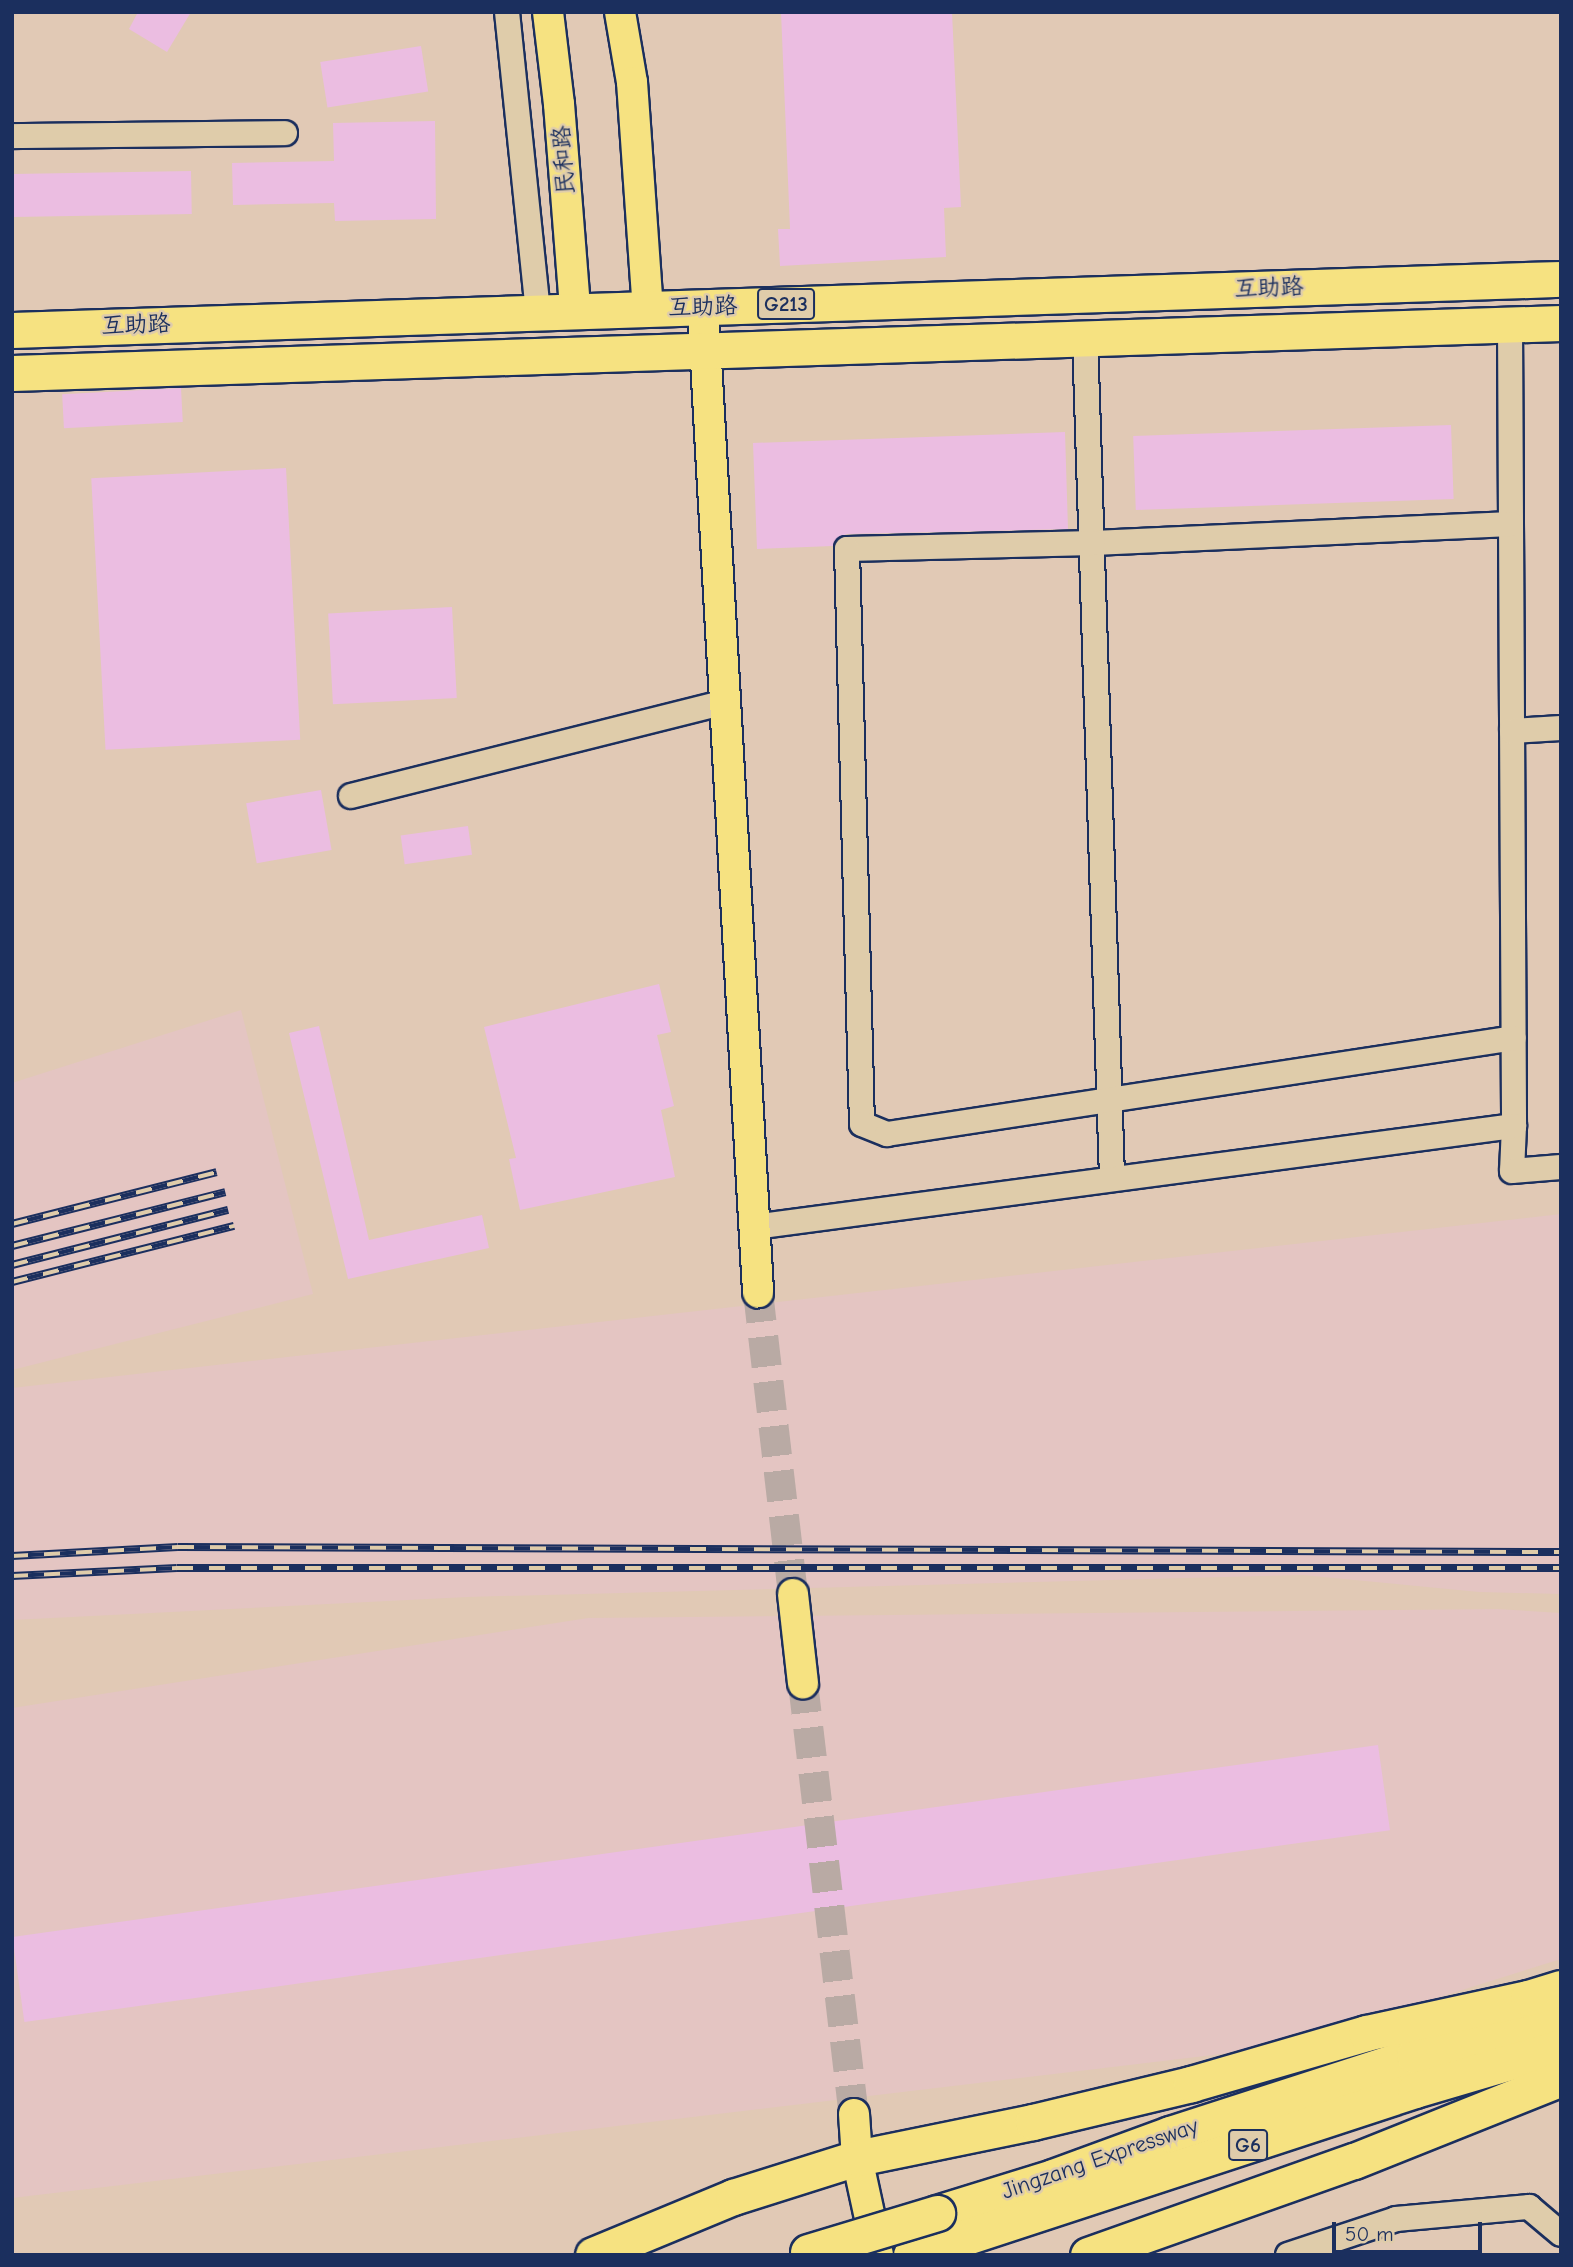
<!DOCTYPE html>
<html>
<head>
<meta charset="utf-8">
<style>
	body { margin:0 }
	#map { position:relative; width:1573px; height:2267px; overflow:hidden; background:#e1c9b5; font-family:"Comic Neue","LXGW WenKai TC",sans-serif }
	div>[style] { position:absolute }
	.built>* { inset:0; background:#e4c5c2 }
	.building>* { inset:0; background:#ebbde1; transform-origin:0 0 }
	.major-tunnel>* { height:30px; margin-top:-15px; transform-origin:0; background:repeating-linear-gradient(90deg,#b9aaa4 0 30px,transparent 0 45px) }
	.roads { filter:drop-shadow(2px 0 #1b2f5e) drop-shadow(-2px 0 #1b2f5e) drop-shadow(0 2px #1b2f5e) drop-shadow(0 -2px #1b2f5e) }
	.minor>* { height:24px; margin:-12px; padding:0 12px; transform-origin:12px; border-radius:12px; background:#dfccaa }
	.major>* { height:30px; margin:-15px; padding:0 15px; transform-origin:15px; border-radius:15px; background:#f6e281 }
	.highway>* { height:35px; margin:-17.5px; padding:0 17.5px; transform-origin:17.5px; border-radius:17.5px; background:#f6e281 }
	.rail>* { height:8px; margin-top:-4px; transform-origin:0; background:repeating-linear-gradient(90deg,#dfccaa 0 16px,#1b2f5e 0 32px); box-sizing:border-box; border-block:2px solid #1b2f5e }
	.bridges { filter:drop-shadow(2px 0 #1b2f5e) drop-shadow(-2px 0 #1b2f5e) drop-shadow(0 2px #1b2f5e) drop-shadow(0 -2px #1b2f5e) }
	.highway-bridge>* { height:35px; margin:-17.5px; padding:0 17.5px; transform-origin:17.5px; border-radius:17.5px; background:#f6e281 }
	span { translate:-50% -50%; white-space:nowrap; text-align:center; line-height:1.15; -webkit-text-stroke:5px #dfccaa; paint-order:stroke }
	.shield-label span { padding:2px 5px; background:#dfccaa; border:2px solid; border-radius:5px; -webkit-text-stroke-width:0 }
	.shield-label { font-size:21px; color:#1b2f5e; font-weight:700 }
	.street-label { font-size:23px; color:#1b2f5e }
	.frame { position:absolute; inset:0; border:14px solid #1b2f5e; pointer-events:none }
	.scale { position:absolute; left:1332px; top:2222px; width:150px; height:32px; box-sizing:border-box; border:4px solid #1b2f5e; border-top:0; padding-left:9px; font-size:21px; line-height:24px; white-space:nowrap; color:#1b2f5e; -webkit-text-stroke:5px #dfccaa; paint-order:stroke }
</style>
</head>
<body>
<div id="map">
	<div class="built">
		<i style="clip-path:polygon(241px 1010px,313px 1294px,12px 1370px,12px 1083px)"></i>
		<i style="clip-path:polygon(1561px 1214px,1561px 1594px,1479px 1592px,1303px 1575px,467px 1597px,12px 1620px,12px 1388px)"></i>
		<i style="clip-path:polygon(1498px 1609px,1561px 1613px,1561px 1959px,1280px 2047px,12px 2198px,12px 1708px,588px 1618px)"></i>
	</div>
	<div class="building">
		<i style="clip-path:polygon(138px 12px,191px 12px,167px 52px,129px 29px)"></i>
		<i style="clip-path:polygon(781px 12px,952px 12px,961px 207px,944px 208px,946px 257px,780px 266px,778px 229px,790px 229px)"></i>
		<i style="left:421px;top:46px;width:46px;height:102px;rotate:81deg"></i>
		<i style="clip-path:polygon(435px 121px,436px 219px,335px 221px,334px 203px,233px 205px,232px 163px,334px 161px,333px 123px)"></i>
		<i style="left:191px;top:171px;width:43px;height:179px;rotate:89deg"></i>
		<i style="left:181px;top:388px;width:34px;height:119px;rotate:87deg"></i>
		<i style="left:1451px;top:425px;width:74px;height:318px;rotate:88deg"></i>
		<i style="clip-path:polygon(1065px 432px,1068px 529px,847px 534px,839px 537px,833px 546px,757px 549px,753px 443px)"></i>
		<i style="left:286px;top:468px;width:272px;height:195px;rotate:87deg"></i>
		<i style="left:452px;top:607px;width:91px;height:124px;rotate:87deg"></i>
		<i style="left:321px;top:790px;width:61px;height:76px;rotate:80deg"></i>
		<i style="left:468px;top:826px;width:29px;height:68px;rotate:82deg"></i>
		<i style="clip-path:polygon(659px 984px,671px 1032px,657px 1035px,674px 1106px,661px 1110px,675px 1177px,520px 1210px,509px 1159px,516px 1158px,484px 1027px)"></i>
		<i style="clip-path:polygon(319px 1026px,369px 1240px,482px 1215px,489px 1248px,348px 1279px,289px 1033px)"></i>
		<i style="left:1378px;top:1745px;width:86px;height:1379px;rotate:82deg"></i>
	</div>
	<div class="major-tunnel">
		<i style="left:758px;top:1292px;width:304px;rotate:83.4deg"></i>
		<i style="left:803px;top:1683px;width:434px;rotate:83.3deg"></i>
	</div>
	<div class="roads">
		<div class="minor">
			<i style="left:507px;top:12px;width:301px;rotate:84.1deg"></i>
			<i style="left:12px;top:136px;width:273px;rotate:-0.6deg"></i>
			<i style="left:1510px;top:324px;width:802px;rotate:89.71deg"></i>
			<i style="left:1514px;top:1126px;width:45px;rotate:92.5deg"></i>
			<i style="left:1512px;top:1171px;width:49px;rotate:-4.7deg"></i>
			<i style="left:1085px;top:337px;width:842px;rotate:88.16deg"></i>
			<i style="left:1511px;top:524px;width:418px;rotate:177.4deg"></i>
			<i style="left:1093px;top:543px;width:246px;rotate:178.6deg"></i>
			<i style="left:847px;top:549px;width:575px;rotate:88.51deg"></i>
			<i style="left:862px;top:1124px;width:27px;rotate:22deg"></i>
			<i style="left:887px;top:1134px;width:634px;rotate:-8.7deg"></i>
			<i style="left:1512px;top:731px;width:49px;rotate:-3.5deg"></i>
			<i style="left:351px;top:796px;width:386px;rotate:-14.1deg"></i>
			<i style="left:754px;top:1227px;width:767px;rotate:-7.57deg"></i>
			<i style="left:1288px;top:2255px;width:114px;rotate:-18.4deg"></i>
			<i style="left:1396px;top:2219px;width:134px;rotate:-5.2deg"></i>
			<i style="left:1529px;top:2207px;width:42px;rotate:40.2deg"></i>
		</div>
		<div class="major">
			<i style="left:548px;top:12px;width:93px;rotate:83.2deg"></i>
			<i style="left:559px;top:104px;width:206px;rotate:85.5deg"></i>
			<i style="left:620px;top:12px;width:71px;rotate:80.3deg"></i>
			<i style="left:632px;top:82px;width:227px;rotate:86deg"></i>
			<i style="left:703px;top:307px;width:987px;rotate:86.8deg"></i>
			<i style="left:793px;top:1594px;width:90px;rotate:83.6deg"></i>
			<i style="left:854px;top:2114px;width:44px;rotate:86.1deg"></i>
			<i style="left:857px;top:2158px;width:99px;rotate:77.8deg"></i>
		</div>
		<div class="highway">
			<i style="left:12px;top:330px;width:1550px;rotate:-1.89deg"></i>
			<i style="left:12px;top:373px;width:1550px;rotate:-1.85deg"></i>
			<i style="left:937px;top:2213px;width:121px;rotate:-17.2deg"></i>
			<i style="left:1053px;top:2177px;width:125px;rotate:-20.2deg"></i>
			<i style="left:1170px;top:2134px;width:256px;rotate:-17.9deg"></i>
			<i style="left:1414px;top:2055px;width:152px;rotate:-15.2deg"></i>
			<i style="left:593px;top:2255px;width:152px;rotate:-22.5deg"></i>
			<i style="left:733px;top:2197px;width:130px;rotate:-17.5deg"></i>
			<i style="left:857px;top:2158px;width:180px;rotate:-11.6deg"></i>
			<i style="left:1033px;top:2122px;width:163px;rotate:-13.5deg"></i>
			<i style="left:1191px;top:2084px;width:182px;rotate:-16.2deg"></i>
			<i style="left:1366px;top:2033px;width:166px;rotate:-12.2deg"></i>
			<i style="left:1528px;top:1998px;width:34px;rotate:-17deg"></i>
			<i style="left:911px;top:2255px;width:530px;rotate:-18.13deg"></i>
			<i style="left:1415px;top:2090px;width:152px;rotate:-16.4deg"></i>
			<i style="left:1088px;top:2255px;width:282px;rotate:-19.5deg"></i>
			<i style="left:1354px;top:2161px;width:223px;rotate:-21.8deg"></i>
		</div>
	</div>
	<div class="rail">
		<i style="left:12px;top:1224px;width:211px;rotate:-14.2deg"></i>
		<i style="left:12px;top:1246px;width:220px;rotate:-14.2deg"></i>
		<i style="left:12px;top:1265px;width:223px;rotate:-14.3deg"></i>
		<i style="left:12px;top:1282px;width:229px;rotate:-14.2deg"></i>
		<i style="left:12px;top:1556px;width:166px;rotate:-3.1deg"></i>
		<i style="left:178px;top:1547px;width:1383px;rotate:0.21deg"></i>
		<i style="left:12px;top:1576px;width:165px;rotate:-2.8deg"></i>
		<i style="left:177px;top:1568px;width:1384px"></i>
	</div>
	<div class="bridges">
		<div class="highway-bridge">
			<i style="left:808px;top:2252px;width:135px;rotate:-16.8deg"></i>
		</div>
	</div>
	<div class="shield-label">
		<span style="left:786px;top:304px">G213</span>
		<span style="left:1248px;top:2145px">G6</span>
	</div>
	<div class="street-label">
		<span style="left:564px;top:160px;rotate:-94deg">民和路</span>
		<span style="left:1269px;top:288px;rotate:-2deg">互助路</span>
		<span style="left:703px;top:307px;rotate:-1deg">互助路</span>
		<span style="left:136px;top:325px;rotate:-2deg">互助路</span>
		<span style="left:1100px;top:2159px;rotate:-19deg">Jingzang Expressway</span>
	</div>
	<div class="frame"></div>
	<div class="scale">50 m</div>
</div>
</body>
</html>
